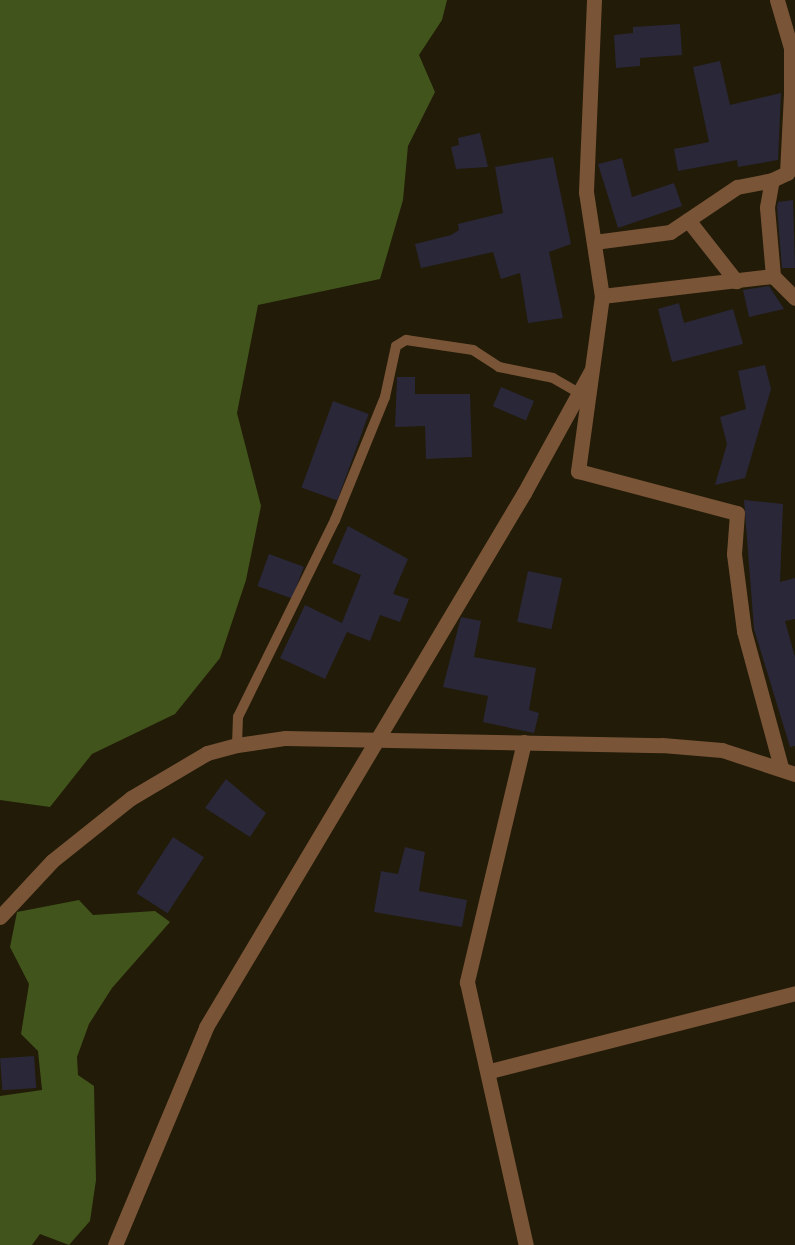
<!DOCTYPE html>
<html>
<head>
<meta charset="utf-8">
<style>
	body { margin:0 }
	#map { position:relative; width:795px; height:1245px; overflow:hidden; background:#211b08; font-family:Inter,sans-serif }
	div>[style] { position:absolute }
	.forest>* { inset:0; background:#41541b }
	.building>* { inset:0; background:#2a2739; transform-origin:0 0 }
	.service>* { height:10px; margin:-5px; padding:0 5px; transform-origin:5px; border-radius:5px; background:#795437 }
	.minor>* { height:15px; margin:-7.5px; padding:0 7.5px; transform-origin:7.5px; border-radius:7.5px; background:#795437 }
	span { translate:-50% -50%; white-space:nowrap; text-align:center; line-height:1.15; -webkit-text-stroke:4.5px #181202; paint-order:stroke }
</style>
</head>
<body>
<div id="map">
	<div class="forest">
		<i style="clip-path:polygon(0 0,447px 0,442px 20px,419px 55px,435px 92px,408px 146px,403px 200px,380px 279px,258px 305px,237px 413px,261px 506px,246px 580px,220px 658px,175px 714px,92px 754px,50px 807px,0 800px)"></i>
		<i style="clip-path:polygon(79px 900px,93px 915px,155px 911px,170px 922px,112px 988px,89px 1024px,77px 1057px,78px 1075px,94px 1086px,96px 1180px,90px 1221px,69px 1245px,40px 1234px,32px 1245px,0 1245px,0 1096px,42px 1090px,38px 1051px,21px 1034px,29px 984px,10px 947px,17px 912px)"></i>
	</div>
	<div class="building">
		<i style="clip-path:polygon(680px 24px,682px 55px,640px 58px,640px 66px,616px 68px,614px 35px,633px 33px,633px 27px)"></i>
		<i style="clip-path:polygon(720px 61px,730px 105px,781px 93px,778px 160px,738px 167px,737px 160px,678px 171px,674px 149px,709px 142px,693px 67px)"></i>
		<i style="clip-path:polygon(480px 133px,488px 167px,456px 169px,451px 147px,459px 145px,458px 138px)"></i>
		<i style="clip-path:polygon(553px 157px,571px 244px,549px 252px,563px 318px,528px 323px,520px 273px,501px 279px,493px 252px,421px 268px,415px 244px,451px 235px,459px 230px,458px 224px,503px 213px,495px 167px)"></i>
		<i style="clip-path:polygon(622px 158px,632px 197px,674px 183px,682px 206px,618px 228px,598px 164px)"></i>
		<i style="clip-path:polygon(793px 200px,795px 268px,782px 268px,777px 207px,778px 202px)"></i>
		<i style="clip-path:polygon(769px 286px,784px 309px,749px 317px,743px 290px)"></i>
		<i style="clip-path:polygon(679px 303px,684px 323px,733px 309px,743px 344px,672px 362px,658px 309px)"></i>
		<i style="clip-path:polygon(765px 365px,771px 389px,745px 478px,715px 485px,727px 444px,720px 417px,746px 409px,738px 371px)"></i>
		<i style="clip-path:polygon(397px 377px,415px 377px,415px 394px,470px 394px,472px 457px,426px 459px,425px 426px,395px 427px)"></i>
		<i style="left:501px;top:387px;width:36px;height:21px;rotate:23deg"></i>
		<i style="left:333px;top:401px;width:38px;height:92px;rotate:20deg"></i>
		<i style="clip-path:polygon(744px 500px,783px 504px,780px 582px,795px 578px,795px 619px,785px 621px,795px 657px,795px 746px,790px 747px,754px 629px)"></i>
		<i style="clip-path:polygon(348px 526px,408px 559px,393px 594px,409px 599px,400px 622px,380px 615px,370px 641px,347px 632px,325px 679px,280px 658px,305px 605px,342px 623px,361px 575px,332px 563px)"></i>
		<i style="left:269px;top:554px;width:37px;height:34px;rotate:20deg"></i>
		<i style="left:528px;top:571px;width:35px;height:52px;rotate:12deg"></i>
		<i style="clip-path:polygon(461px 617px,481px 621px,474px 657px,536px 668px,529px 710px,539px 713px,534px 733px,483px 722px,488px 696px,443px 687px)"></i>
		<i style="clip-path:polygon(226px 779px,266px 813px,250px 837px,205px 808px)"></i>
		<i style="left:173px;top:837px;width:37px;height:67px;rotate:33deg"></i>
		<i style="clip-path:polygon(405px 847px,425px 852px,419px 891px,467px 900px,462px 927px,374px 912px,381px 871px,398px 874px)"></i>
		<i style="left:34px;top:1056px;width:32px;height:34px;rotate:86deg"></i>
	</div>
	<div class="service">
		<i style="left:237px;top:745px;width:28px;rotate:-88deg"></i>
		<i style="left:238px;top:717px;width:220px;rotate:-63.8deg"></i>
		<i style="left:335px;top:520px;width:133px;rotate:-67.9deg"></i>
		<i style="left:385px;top:397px;width:52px;rotate:-77.8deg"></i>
		<i style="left:396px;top:346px;width:12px;rotate:-31deg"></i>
		<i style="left:406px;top:340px;width:68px;rotate:8.5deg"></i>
		<i style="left:473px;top:350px;width:31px;rotate:33deg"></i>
		<i style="left:499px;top:367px;width:55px;rotate:11.5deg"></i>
		<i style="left:553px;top:378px;width:30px;rotate:30deg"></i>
	</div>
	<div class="minor">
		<i style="left:594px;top:0;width:192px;rotate:92.4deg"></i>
		<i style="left:586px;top:192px;width:105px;rotate:81.3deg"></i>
		<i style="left:602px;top:296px;width:177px;rotate:97.8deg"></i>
		<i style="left:578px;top:471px;width:164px;rotate:14.8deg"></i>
		<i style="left:737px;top:513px;width:41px;rotate:94.2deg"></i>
		<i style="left:734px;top:554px;width:78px;rotate:82.6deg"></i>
		<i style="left:744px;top:631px;width:141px;rotate:74.8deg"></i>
		<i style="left:688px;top:220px;width:78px;rotate:51.8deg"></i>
		<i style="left:594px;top:242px;width:77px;rotate:-7.5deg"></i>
		<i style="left:670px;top:232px;width:81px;rotate:-33.9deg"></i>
		<i style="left:737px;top:187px;width:36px;rotate:-11deg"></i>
		<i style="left:773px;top:276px;width:69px;rotate:-95deg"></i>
		<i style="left:767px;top:207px;width:27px;rotate:-80deg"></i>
		<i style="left:772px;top:180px;width:17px;rotate:-25deg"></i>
		<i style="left:787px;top:173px;width:78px;rotate:-87.1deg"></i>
		<i style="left:791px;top:95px;width:47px;rotate:-90deg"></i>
		<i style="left:791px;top:48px;width:50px;rotate:-106.3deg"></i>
		<i style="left:602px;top:296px;width:172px;rotate:-6.7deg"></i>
		<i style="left:773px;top:276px;width:31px;rotate:45deg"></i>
		<i style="left:524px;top:742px;width:247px;rotate:103.4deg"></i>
		<i style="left:467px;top:982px;width:270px;rotate:77.4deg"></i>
		<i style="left:0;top:917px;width:76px;rotate:-47.1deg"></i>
		<i style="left:52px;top:861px;width:101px;rotate:-38.6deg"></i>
		<i style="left:131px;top:798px;width:88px;rotate:-30.6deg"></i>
		<i style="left:207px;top:753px;width:31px;rotate:-15deg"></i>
		<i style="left:237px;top:745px;width:49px;rotate:-8.3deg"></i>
		<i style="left:285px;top:738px;width:377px;rotate:1.1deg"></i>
		<i style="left:662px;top:745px;width:60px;rotate:4.8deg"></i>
		<i style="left:722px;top:750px;width:77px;rotate:18.2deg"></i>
		<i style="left:490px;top:1071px;width:315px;rotate:-14.3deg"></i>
		<i style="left:115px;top:1245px;width:236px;rotate:-67.3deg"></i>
		<i style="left:206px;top:1027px;width:622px;rotate:-59.23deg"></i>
		<i style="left:524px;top:493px;width:139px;rotate:-61.2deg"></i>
	</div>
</div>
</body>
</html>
